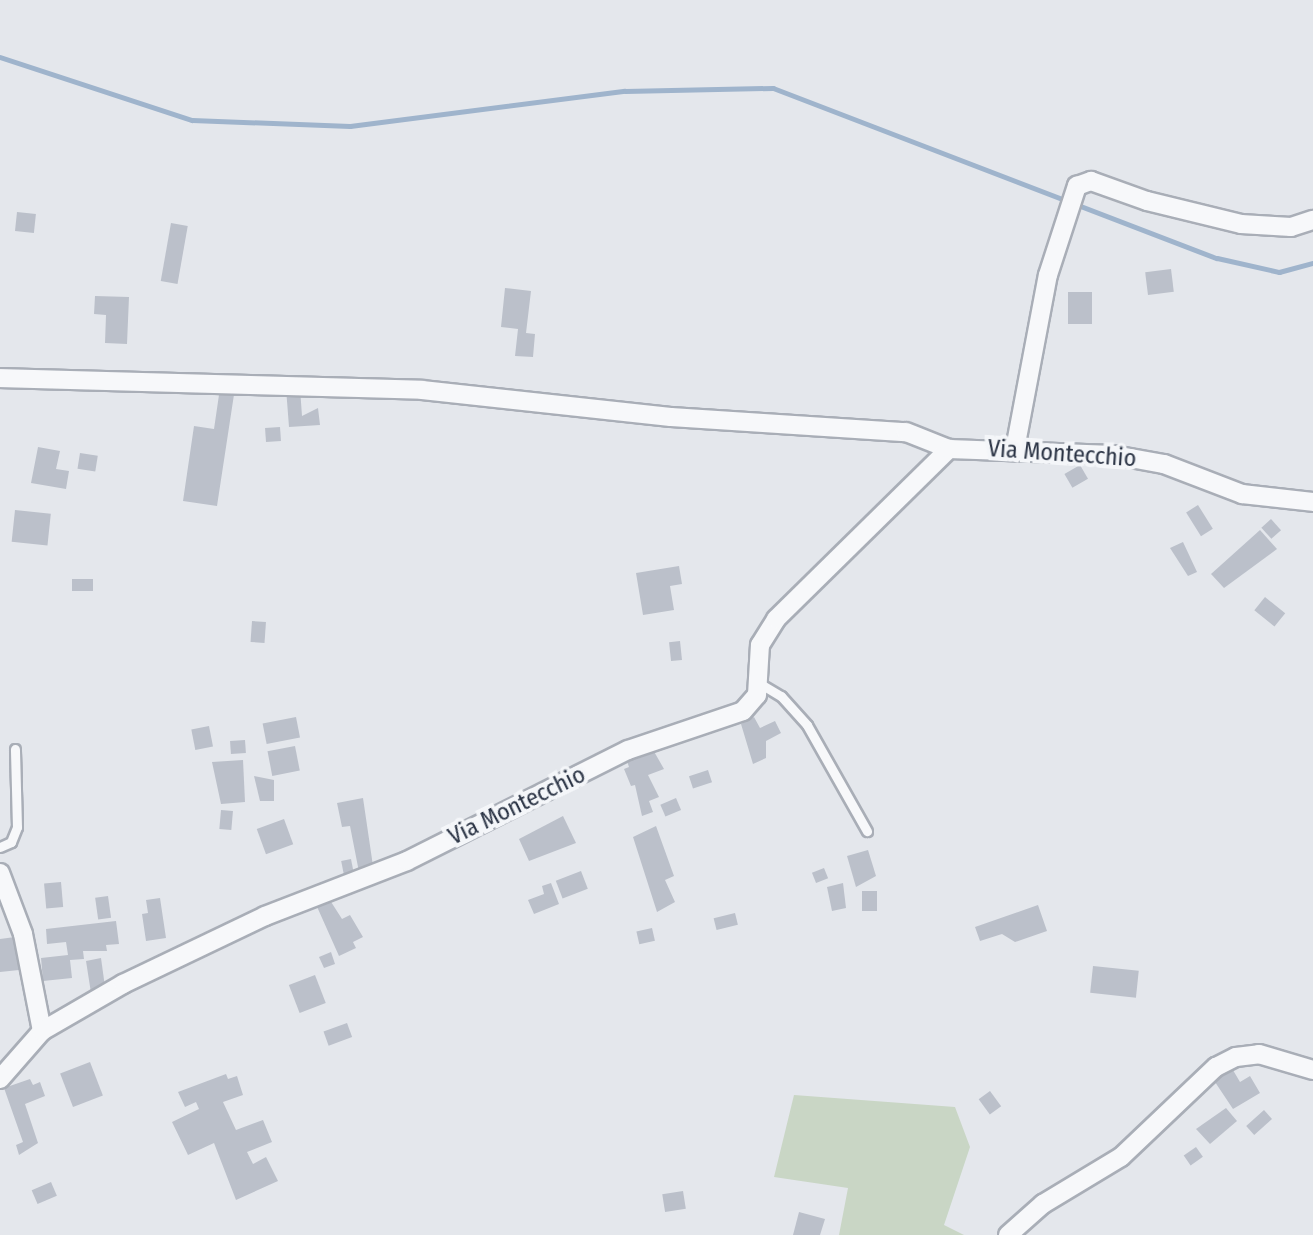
<!DOCTYPE html>
<html>
<head>
<meta charset="utf-8">
<style>
	body { margin:0 }
	#map { position:relative; width:1313px; height:1235px; overflow:hidden; background:#e4e7ec; font-family:"Fira Sans Condensed",sans-serif }
	div>[style] { position:absolute }
	.green>* { inset:0; background:#c9d6c5 }
	.stream>* { height:5px; margin:-2.5px; padding:0 2.5px; transform-origin:2.5px; border-radius:2.5px; background:#9fb4cc }
	.building>* { inset:0; background:#bbc0ca; transform-origin:0 0 }
	.roads { filter:drop-shadow(2px 0 #a9aeb7) drop-shadow(-2px 0 #a9aeb7) drop-shadow(0 2px #a9aeb7) drop-shadow(0 -2px #a9aeb7) }
	.service>* { height:9px; margin:-4.5px; padding:0 4.5px; transform-origin:4.5px; border-radius:4.5px; background:#f7f8fa }
	.minor>* { height:18px; margin:-9px; padding:0 9px; transform-origin:9px; border-radius:9px; background:#f7f8fa }
	span { translate:-50% -50%; white-space:nowrap; text-align:center; line-height:1.15; -webkit-text-stroke:8px #f4f6f9; paint-order:stroke }
	.street-label { font-size:24px; color:#2b3445 }
</style>
</head>
<body>
<div id="map">
	<div class="green">
		<i style="clip-path:polygon(794px 1095px,955px 1107px,970px 1147px,944px 1225px,964px 1235px,839px 1235px,848px 1188px,774px 1177px)"></i>
	</div>
	<div class="stream">
		<i style="left:0;top:57px;width:202px;rotate:18.2deg"></i>
		<i style="left:192px;top:120px;width:158px;rotate:2.2deg"></i>
		<i style="left:350px;top:126px;width:277px;rotate:-7.3deg"></i>
		<i style="left:625px;top:91px;width:148px;rotate:-1.2deg"></i>
		<i style="left:773px;top:88px;width:475px;rotate:21deg"></i>
		<i style="left:1217px;top:258px;width:64px;rotate:12.7deg"></i>
		<i style="left:1279px;top:272px;width:35px;rotate:-15deg"></i>
	</div>
	<div class="building">
		<i style="left:17px;top:212px;width:19px;height:19px;rotate:6deg"></i>
		<i style="left:171px;top:223px;width:17px;height:59px;rotate:10deg"></i>
		<i style="left:1171px;top:269px;width:23px;height:26px;rotate:83deg"></i>
		<i style="clip-path:polygon(505px 288px,531px 291px,526px 333px,535px 334px,533px 357px,515px 356px,518px 329px,501px 327px)"></i>
		<i style="left:1068px;top:292px;width:24px;height:32px"></i>
		<i style="clip-path:polygon(95px 296px,129px 297px,127px 344px,105px 343px,106px 315px,94px 314px)"></i>
		<i style="clip-path:polygon(220px 388px,235px 388px,217px 506px,183px 501px,194px 426px,214px 429px)"></i>
		<i style="clip-path:polygon(286px 388px,300px 388px,302px 416px,318px 408px,320px 425px,289px 427px)"></i>
		<i style="left:280px;top:427px;width:14px;height:15px;rotate:86deg"></i>
		<i style="clip-path:polygon(38px 447px,60px 451px,56px 469px,69px 471px,66px 489px,31px 483px)"></i>
		<i style="left:80px;top:453px;width:18px;height:16px;rotate:9deg"></i>
		<i style="left:1080px;top:465px;width:16px;height:18px;rotate:60deg"></i>
		<i style="left:1198px;top:505px;width:28px;height:14px;rotate:58deg"></i>
		<i style="left:15px;top:510px;width:36px;height:32px;rotate:6deg"></i>
		<i style="left:1271px;top:519px;width:15px;height:13px;rotate:48deg"></i>
		<i style="clip-path:polygon(1260px 530px,1277px 549px,1224px 588px,1211px 574px)"></i>
		<i style="clip-path:polygon(1183px 542px,1197px 572px,1188px 576px,1170px 548px)"></i>
		<i style="clip-path:polygon(679px 566px,682px 584px,670px 586px,674px 610px,643px 615px,636px 573px)"></i>
		<i style="left:72px;top:579px;width:21px;height:12px"></i>
		<i style="left:1265px;top:597px;width:26px;height:17px;rotate:39deg"></i>
		<i style="left:252px;top:621px;width:14px;height:21px;rotate:4deg"></i>
		<i style="left:680px;top:641px;width:19px;height:11px;rotate:84deg"></i>
		<i style="left:296px;top:717px;width:21px;height:34px;rotate:79deg"></i>
		<i style="clip-path:polygon(754px 717px,760px 728px,775px 721px,781px 733px,766px 741px,766px 758px,753px 764px,741px 724px)"></i>
		<i style="left:209px;top:726px;width:21px;height:18px;rotate:79deg"></i>
		<i style="left:245px;top:740px;width:13px;height:15px;rotate:86deg"></i>
		<i style="left:295px;top:746px;width:25px;height:28px;rotate:79deg"></i>
		<i style="clip-path:polygon(652px 748px,664px 769px,648px 775px,659px 797px,649px 801px,653px 812px,642px 816px,635px 785px,631px 786px,624px 769px,629px 767px,626px 758px)"></i>
		<i style="clip-path:polygon(243px 760px,245px 802px,221px 804px,212px 762px)"></i>
		<i style="left:708px;top:770px;width:13px;height:20px;rotate:72deg"></i>
		<i style="clip-path:polygon(254px 776px,274px 780px,274px 801px,260px 801px)"></i>
		<i style="clip-path:polygon(363px 798px,373px 866px,359px 872px,350px 826px,342px 827px,337px 803px)"></i>
		<i style="left:676px;top:798px;width:13px;height:17px;rotate:67deg"></i>
		<i style="left:221px;top:810px;width:12px;height:19px;rotate:5deg"></i>
		<i style="clip-path:polygon(563px 816px,576px 843px,529px 861px,519px 839px)"></i>
		<i style="left:284px;top:819px;width:27px;height:29px;rotate:70deg"></i>
		<i style="clip-path:polygon(656px 826px,674px 876px,665px 880px,675px 902px,657px 912px,633px 837px)"></i>
		<i style="clip-path:polygon(868px 850px,876px 876px,856px 887px,847px 856px)"></i>
		<i style="left:351px;top:859px;width:16px;height:10px;rotate:79deg"></i>
		<i style="left:824px;top:868px;width:11px;height:13px;rotate:68deg"></i>
		<i style="left:581px;top:871px;width:19px;height:27px;rotate:69deg"></i>
		<i style="left:61px;top:882px;width:25px;height:17px;rotate:85deg"></i>
		<i style="clip-path:polygon(551px 883px,559px 904px,534px 914px,528px 900px,544px 894px,542px 886px)"></i>
		<i style="clip-path:polygon(843px 883px,846px 908px,832px 911px,827px 887px)"></i>
		<i style="left:862px;top:891px;width:15px;height:20px"></i>
		<i style="clip-path:polygon(326px 894px,342px 919px,350px 915px,363px 937px,353px 942px,356px 948px,339px 956px,314px 900px)"></i>
		<i style="left:108px;top:896px;width:22px;height:13px;rotate:82deg"></i>
		<i style="clip-path:polygon(160px 898px,166px 938px,146px 941px,142px 914px,148px 913px,146px 900px)"></i>
		<i style="clip-path:polygon(1038px 905px,1047px 931px,1015px 942px,1002px 934px,980px 941px,975px 927px)"></i>
		<i style="left:735px;top:913px;width:12px;height:22px;rotate:76deg"></i>
		<i style="clip-path:polygon(116px 921px,119px 944px,106px 945px,107px 951px,83px 951px,84px 959px,70px 960px,72px 978px,43px 981px,41px 958px,68px 955px,66px 942px,47px 944px,46px 929px)"></i>
		<i style="left:652px;top:928px;width:13px;height:16px;rotate:77deg"></i>
		<i style="clip-path:polygon(15px 937px,19px 970px,0 972px,0 939px)"></i>
		<i style="clip-path:polygon(331px 952px,335px 964px,324px 968px,319px 957px)"></i>
		<i style="clip-path:polygon(101px 958px,105px 987px,91px 993px,86px 961px)"></i>
		<i style="left:1093px;top:966px;width:46px;height:27px;rotate:6deg"></i>
		<i style="left:315px;top:975px;width:30px;height:28px;rotate:69deg"></i>
		<i style="left:347px;top:1023px;width:15px;height:25px;rotate:70deg"></i>
		<i style="left:90px;top:1062px;width:36px;height:32px;rotate:69deg"></i>
		<i style="clip-path:polygon(1230px 1065px,1240px 1082px,1250px 1076px,1260px 1093px,1233px 1109px,1211px 1076px)"></i>
		<i style="clip-path:polygon(226px 1074px,228px 1079px,237px 1076px,243px 1095px,223px 1102px,236px 1130px,263px 1120px,272px 1142px,247px 1152px,253px 1164px,266px 1157px,278px 1181px,236px 1200px,214px 1143px,188px 1155px,172px 1122px,199px 1109px,196px 1102px,185px 1107px,178px 1092px)"></i>
		<i style="clip-path:polygon(30px 1079px,33px 1085px,40px 1082px,45px 1096px,25px 1104px,38px 1143px,19px 1155px,16px 1145px,23px 1142px,4px 1088px)"></i>
		<i style="left:990px;top:1091px;width:19px;height:14px;rotate:54deg"></i>
		<i style="clip-path:polygon(1226px 1108px,1237px 1121px,1210px 1144px,1196px 1129px)"></i>
		<i style="left:1264px;top:1110px;width:12px;height:24px;rotate:48deg"></i>
		<i style="left:1196px;top:1147px;width:12px;height:15px;rotate:55deg"></i>
		<i style="left:51px;top:1182px;width:15px;height:21px;rotate:67deg"></i>
		<i style="left:683px;top:1191px;width:18px;height:21px;rotate:81deg"></i>
		<i style="clip-path:polygon(799px 1212px,825px 1219px,820px 1235px,793px 1235px)"></i>
	</div>
	<div class="roads">
		<div class="service">
			<i style="left:759px;top:683px;width:26px;rotate:31deg"></i>
			<i style="left:781px;top:696px;width:39px;rotate:48deg"></i>
			<i style="left:807px;top:725px;width:122px;rotate:60.5deg"></i>
			<i style="left:0;top:847px;width:12px;rotate:-24deg"></i>
			<i style="left:11px;top:842px;width:16px;rotate:-68deg"></i>
			<i style="left:17px;top:827px;width:78px;rotate:-91.5deg"></i>
		</div>
		<div class="minor">
			<i style="left:0;top:378px;width:422px;rotate:1.6deg"></i>
			<i style="left:422px;top:390px;width:250px;rotate:6.2deg"></i>
			<i style="left:671px;top:417px;width:235px;rotate:3.7deg"></i>
			<i style="left:906px;top:432px;width:46px;rotate:21.6deg"></i>
			<i style="left:1015px;top:449px;width:177px;rotate:-79.3deg"></i>
			<i style="left:1048px;top:275px;width:94px;rotate:-72deg"></i>
			<i style="left:1077px;top:186px;width:15px;rotate:-20deg"></i>
			<i style="left:1091px;top:181px;width:59px;rotate:19.7deg"></i>
			<i style="left:1147px;top:201px;width:97px;rotate:13.7deg"></i>
			<i style="left:1241px;top:224px;width:50px;rotate:3.4deg"></i>
			<i style="left:1291px;top:227px;width:23px;rotate:-18deg"></i>
			<i style="left:0;top:873px;width:65px;rotate:69.3deg"></i>
			<i style="left:23px;top:934px;width:99px;rotate:78.9deg"></i>
			<i style="left:0;top:1079px;width:64px;rotate:-48.8deg"></i>
			<i style="left:42px;top:1031px;width:94px;rotate:-30.1deg"></i>
			<i style="left:123px;top:984px;width:157px;rotate:-25.6deg"></i>
			<i style="left:265px;top:916px;width:152px;rotate:-21.2deg"></i>
			<i style="left:407px;top:861px;width:247px;rotate:-26.7deg"></i>
			<i style="left:628px;top:750px;width:121px;rotate:-18.7deg"></i>
			<i style="left:743px;top:711px;width:21px;rotate:-49deg"></i>
			<i style="left:757px;top:695px;width:50px;rotate:-86.6deg"></i>
			<i style="left:760px;top:645px;width:31px;rotate:-58deg"></i>
			<i style="left:776px;top:619px;width:243px;rotate:-44.5deg"></i>
			<i style="left:949px;top:449px;width:165px;rotate:2.1deg"></i>
			<i style="left:1114px;top:455px;width:51px;rotate:10.2deg"></i>
			<i style="left:1164px;top:464px;width:84px;rotate:21deg"></i>
			<i style="left:1242px;top:494px;width:71px;rotate:6.4deg"></i>
			<i style="left:1008px;top:1235px;width:47px;rotate:-41.5deg"></i>
			<i style="left:1043px;top:1204px;width:91px;rotate:-31.1deg"></i>
			<i style="left:1121px;top:1157px;width:131px;rotate:-43.5deg"></i>
			<i style="left:1216px;top:1067px;width:22px;rotate:-27deg"></i>
			<i style="left:1236px;top:1057px;width:23px;rotate:-7deg"></i>
			<i style="left:1259px;top:1054px;width:56px;rotate:16.5deg"></i>
		</div>
	</div>
	<div class="street-label">
		<span style="left:1062px;top:454px;rotate:4deg">Via Montecchio</span>
		<span style="left:517px;top:806px;rotate:-26deg">Via Montecchio</span>
	</div>
</div>
</body>
</html>
